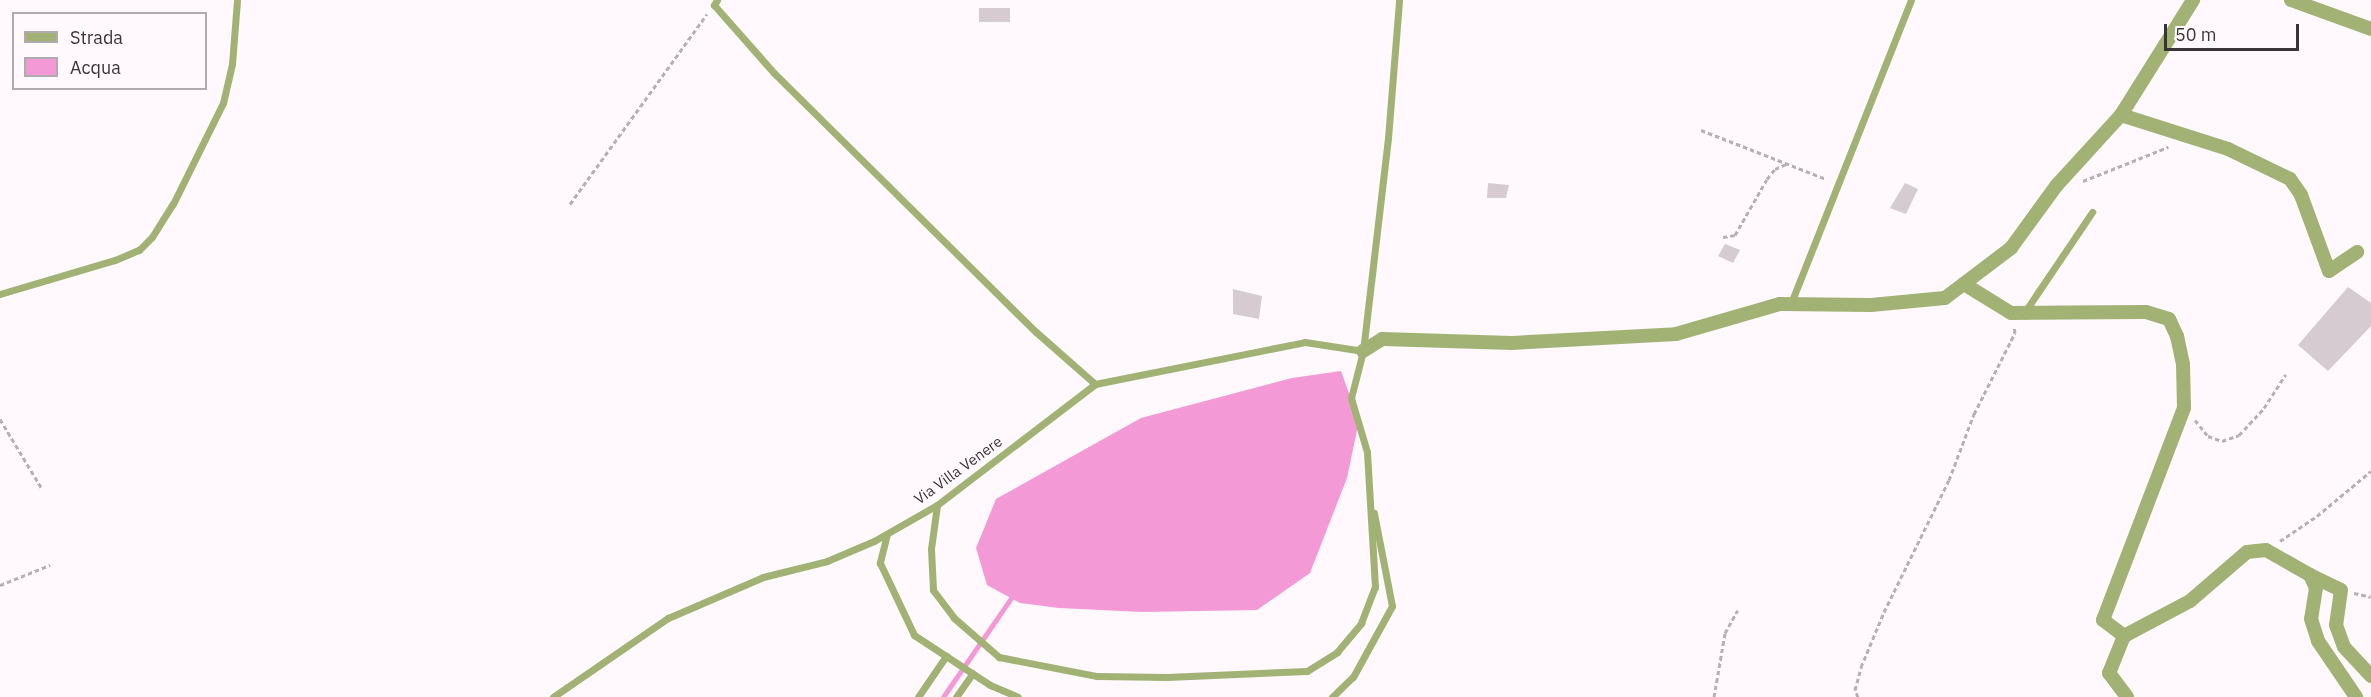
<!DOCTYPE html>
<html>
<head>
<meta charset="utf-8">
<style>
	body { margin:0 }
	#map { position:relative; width:2371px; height:697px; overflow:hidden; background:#fff9fd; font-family:"IBM Plex Sans",sans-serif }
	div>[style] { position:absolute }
	.water>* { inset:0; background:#f39ad6 }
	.stream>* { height:5px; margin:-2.5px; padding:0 2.5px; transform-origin:2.5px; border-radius:2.5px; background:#f39ad6 }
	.building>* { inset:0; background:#d5cbd1; transform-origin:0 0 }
	.path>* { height:3px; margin-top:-1.5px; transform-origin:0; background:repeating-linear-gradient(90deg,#b5b0b3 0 4.5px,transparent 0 7.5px) }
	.lane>* { height:7px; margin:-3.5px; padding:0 3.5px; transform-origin:3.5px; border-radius:3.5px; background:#a1b274 }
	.street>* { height:14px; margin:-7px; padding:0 7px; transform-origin:7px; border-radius:7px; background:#a1b274 }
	span { translate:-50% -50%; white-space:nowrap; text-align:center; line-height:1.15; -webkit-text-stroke:6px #fff9fd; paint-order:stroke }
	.street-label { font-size:15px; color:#393537 }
	.legend { position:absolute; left:12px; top:12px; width:195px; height:78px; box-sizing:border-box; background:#fff9fd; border:2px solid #b0abae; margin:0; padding:8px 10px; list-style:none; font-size:18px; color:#393537 }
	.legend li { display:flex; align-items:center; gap:12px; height:30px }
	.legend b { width:30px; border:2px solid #b0abae }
	.scale { position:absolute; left:2164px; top:24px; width:135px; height:27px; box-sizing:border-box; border:3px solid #393537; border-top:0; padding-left:8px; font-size:18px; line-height:21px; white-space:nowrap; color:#393537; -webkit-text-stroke:4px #fff9fd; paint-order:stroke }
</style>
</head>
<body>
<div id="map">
	<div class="water">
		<i style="clip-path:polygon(1341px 371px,1359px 421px,1347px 478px,1310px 573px,1257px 610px,1142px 612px,1059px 608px,1020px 603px,987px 585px,976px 548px,996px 499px,1141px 418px,1292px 378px)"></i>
	</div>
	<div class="stream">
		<i style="left:943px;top:697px;width:120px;rotate:-55.5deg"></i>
	</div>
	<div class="building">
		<i style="left:979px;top:8px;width:31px;height:14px"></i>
		<i style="clip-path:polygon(1488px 183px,1509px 185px,1506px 198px,1487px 198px)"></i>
		<i style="clip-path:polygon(1905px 183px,1918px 189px,1906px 214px,1890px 208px)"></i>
		<i style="clip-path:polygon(1725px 244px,1740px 250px,1733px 263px,1718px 256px)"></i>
		<i style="clip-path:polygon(2348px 287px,2371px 303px,2371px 326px,2328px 371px,2298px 345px)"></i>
		<i style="clip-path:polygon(1233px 289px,1262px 296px,1259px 319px,1233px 314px)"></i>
	</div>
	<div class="path">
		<i style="left:1701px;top:130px;width:134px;rotate:21.4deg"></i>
		<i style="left:2083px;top:181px;width:92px;rotate:-21.8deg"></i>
		<i style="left:570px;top:204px;width:234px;rotate:-54.2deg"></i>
		<i style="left:1723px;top:237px;width:12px;rotate:-9deg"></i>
		<i style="left:1735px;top:235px;width:64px;rotate:-60.3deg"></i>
		<i style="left:1767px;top:179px;width:13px;rotate:-51deg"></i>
		<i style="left:1775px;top:169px;width:12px;rotate:-24deg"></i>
		<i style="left:0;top:419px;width:82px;rotate:59deg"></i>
		<i style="left:2195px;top:420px;width:21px;rotate:51deg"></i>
		<i style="left:2208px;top:436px;width:15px;rotate:20deg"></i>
		<i style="left:2222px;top:441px;width:18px;rotate:-19deg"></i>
		<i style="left:2239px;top:435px;width:37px;rotate:-47deg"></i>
		<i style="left:2264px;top:408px;width:40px;rotate:-57.1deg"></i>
		<i style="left:2280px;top:541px;width:45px;rotate:-34deg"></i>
		<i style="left:2317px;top:516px;width:70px;rotate:-39.8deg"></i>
		<i style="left:0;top:585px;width:54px;rotate:-21.8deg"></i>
		<i style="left:2354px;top:593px;width:17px;rotate:13deg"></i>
		<i style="left:1714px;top:697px;width:65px;rotate:-80.2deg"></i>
		<i style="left:1725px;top:633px;width:26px;rotate:-61deg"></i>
		<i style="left:1858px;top:697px;width:8px;rotate:-113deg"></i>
		<i style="left:1855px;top:690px;width:24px;rotate:-75deg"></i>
		<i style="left:1861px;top:667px;width:60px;rotate:-67.3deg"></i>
		<i style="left:1884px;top:612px;width:147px;rotate:-63.8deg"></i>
		<i style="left:1949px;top:480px;width:71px;rotate:-69.3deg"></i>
		<i style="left:1974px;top:414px;width:91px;rotate:-63.2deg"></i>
		<i style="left:2015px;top:333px;width:6px;rotate:-99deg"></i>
	</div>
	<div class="lane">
		<i style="left:717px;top:0;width:6px;rotate:121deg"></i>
		<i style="left:714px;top:5px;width:91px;rotate:48.6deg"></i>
		<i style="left:774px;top:73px;width:368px;rotate:44.7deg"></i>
		<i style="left:1036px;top:332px;width:79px;rotate:41.4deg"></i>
		<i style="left:0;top:294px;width:120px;rotate:-16.5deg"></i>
		<i style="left:115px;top:260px;width:26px;rotate:-23deg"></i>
		<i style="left:139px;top:250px;width:18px;rotate:-45deg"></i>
		<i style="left:152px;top:237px;width:39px;rotate:-58deg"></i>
		<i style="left:173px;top:204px;width:113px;rotate:-63.7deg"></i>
		<i style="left:223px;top:103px;width:40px;rotate:-77deg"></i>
		<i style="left:232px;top:64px;width:64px;rotate:-85.5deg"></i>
		<i style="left:1791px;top:303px;width:326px;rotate:-68.4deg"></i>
		<i style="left:2024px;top:313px;width:122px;rotate:-56deg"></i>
		<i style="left:937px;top:505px;width:44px;rotate:97.8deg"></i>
		<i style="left:931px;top:549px;width:41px;rotate:87.2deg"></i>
		<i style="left:933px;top:590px;width:35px;rotate:53deg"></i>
		<i style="left:954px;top:618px;width:60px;rotate:40.9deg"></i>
		<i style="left:999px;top:657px;width:100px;rotate:11deg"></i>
		<i style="left:1097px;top:676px;width:70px;rotate:0.8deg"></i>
		<i style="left:1167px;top:677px;width:140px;rotate:-2.5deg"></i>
		<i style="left:1307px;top:671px;width:36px;rotate:-32deg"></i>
		<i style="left:1337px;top:652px;width:38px;rotate:-50deg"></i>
		<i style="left:1361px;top:623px;width:39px;rotate:-69deg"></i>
		<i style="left:1375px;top:587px;width:135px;rotate:-93.4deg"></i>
		<i style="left:1367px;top:452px;width:56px;rotate:-106.5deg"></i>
		<i style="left:1351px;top:398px;width:49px;rotate:-75.7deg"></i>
		<i style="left:1363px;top:351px;width:214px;rotate:-83.3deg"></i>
		<i style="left:1388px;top:138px;width:138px;rotate:-85.4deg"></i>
		<i style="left:887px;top:534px;width:30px;rotate:104deg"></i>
		<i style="left:880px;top:563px;width:80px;rotate:64.7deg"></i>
		<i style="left:914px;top:635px;width:91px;rotate:33.3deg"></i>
		<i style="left:990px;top:685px;width:30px;rotate:23deg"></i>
		<i style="left:553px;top:697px;width:140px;rotate:-34.5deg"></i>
		<i style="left:668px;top:618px;width:103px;rotate:-23.3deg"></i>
		<i style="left:763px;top:577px;width:66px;rotate:-14deg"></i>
		<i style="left:827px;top:561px;width:51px;rotate:-23.1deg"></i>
		<i style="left:874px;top:541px;width:73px;rotate:-29.7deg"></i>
		<i style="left:937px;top:505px;width:199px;rotate:-37.4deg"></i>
		<i style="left:1095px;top:384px;width:214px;rotate:-11.3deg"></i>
		<i style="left:1305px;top:342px;width:59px;rotate:8.8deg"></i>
		<i style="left:918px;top:697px;width:50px;rotate:-55.7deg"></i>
		<i style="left:956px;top:697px;width:29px;rotate:-55deg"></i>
		<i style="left:1332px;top:697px;width:29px;rotate:-44deg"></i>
		<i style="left:1353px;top:677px;width:81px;rotate:-61.2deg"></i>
		<i style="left:1392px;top:606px;width:95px;rotate:-101deg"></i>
	</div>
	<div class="street">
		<i style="left:2291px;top:0;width:85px;rotate:19.9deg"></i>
		<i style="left:2121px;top:115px;width:112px;rotate:17.6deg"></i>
		<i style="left:2228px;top:149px;width:69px;rotate:25.8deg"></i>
		<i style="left:2290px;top:179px;width:19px;rotate:55deg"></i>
		<i style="left:2301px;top:195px;width:81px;rotate:69.8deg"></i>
		<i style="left:2329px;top:271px;width:34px;rotate:-34deg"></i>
		<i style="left:1964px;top:284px;width:55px;rotate:31.7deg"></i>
		<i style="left:2011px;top:313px;width:135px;rotate:-0.4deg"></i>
		<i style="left:2146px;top:312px;width:24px;rotate:17deg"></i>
		<i style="left:2169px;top:319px;width:19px;rotate:65deg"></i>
		<i style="left:2177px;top:336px;width:29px;rotate:78deg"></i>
		<i style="left:2183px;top:364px;width:44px;rotate:88.7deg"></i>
		<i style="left:2184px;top:408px;width:227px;rotate:110.9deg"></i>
		<i style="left:2103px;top:620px;width:26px;rotate:37deg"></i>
		<i style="left:2124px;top:636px;width:40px;rotate:112deg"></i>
		<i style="left:2109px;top:673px;width:30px;rotate:53deg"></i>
		<i style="left:1363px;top:351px;width:22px;rotate:-32deg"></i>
		<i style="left:1382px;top:339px;width:130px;rotate:1.8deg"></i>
		<i style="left:1512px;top:343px;width:164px;rotate:-3.1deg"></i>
		<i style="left:1676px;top:334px;width:108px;rotate:-16.1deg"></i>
		<i style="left:1780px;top:304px;width:91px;rotate:0.6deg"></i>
		<i style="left:1871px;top:305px;width:74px;rotate:-5.4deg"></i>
		<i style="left:1945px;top:298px;width:83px;rotate:-37.1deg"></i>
		<i style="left:2011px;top:248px;width:78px;rotate:-53.9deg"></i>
		<i style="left:2057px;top:185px;width:95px;rotate:-47.6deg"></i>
		<i style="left:2121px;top:115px;width:136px;rotate:-57.9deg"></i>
		<i style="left:2310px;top:575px;width:34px;rotate:26deg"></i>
		<i style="left:2341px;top:590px;width:35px;rotate:98deg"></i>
		<i style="left:2336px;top:625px;width:23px;rotate:70deg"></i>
		<i style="left:2344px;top:647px;width:40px;rotate:47deg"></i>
		<i style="left:2124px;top:636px;width:75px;rotate:-27.9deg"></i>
		<i style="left:2190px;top:601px;width:75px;rotate:-40.7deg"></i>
		<i style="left:2247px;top:552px;width:19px;rotate:-6deg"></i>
		<i style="left:2266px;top:550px;width:51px;rotate:29.6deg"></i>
		<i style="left:2310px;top:575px;width:14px;rotate:65deg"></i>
		<i style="left:2316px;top:588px;width:31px;rotate:99deg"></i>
		<i style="left:2311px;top:619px;width:23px;rotate:72deg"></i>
		<i style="left:2318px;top:641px;width:68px;rotate:55.8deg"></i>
	</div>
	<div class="street-label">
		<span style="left:958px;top:470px;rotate:-36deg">Via Villa Venere</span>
	</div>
	<ul class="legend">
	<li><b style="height:8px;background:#a1b274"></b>Strada</li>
	<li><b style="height:16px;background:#f39ad6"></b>Acqua</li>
	</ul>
	<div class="scale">50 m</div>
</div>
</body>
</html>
